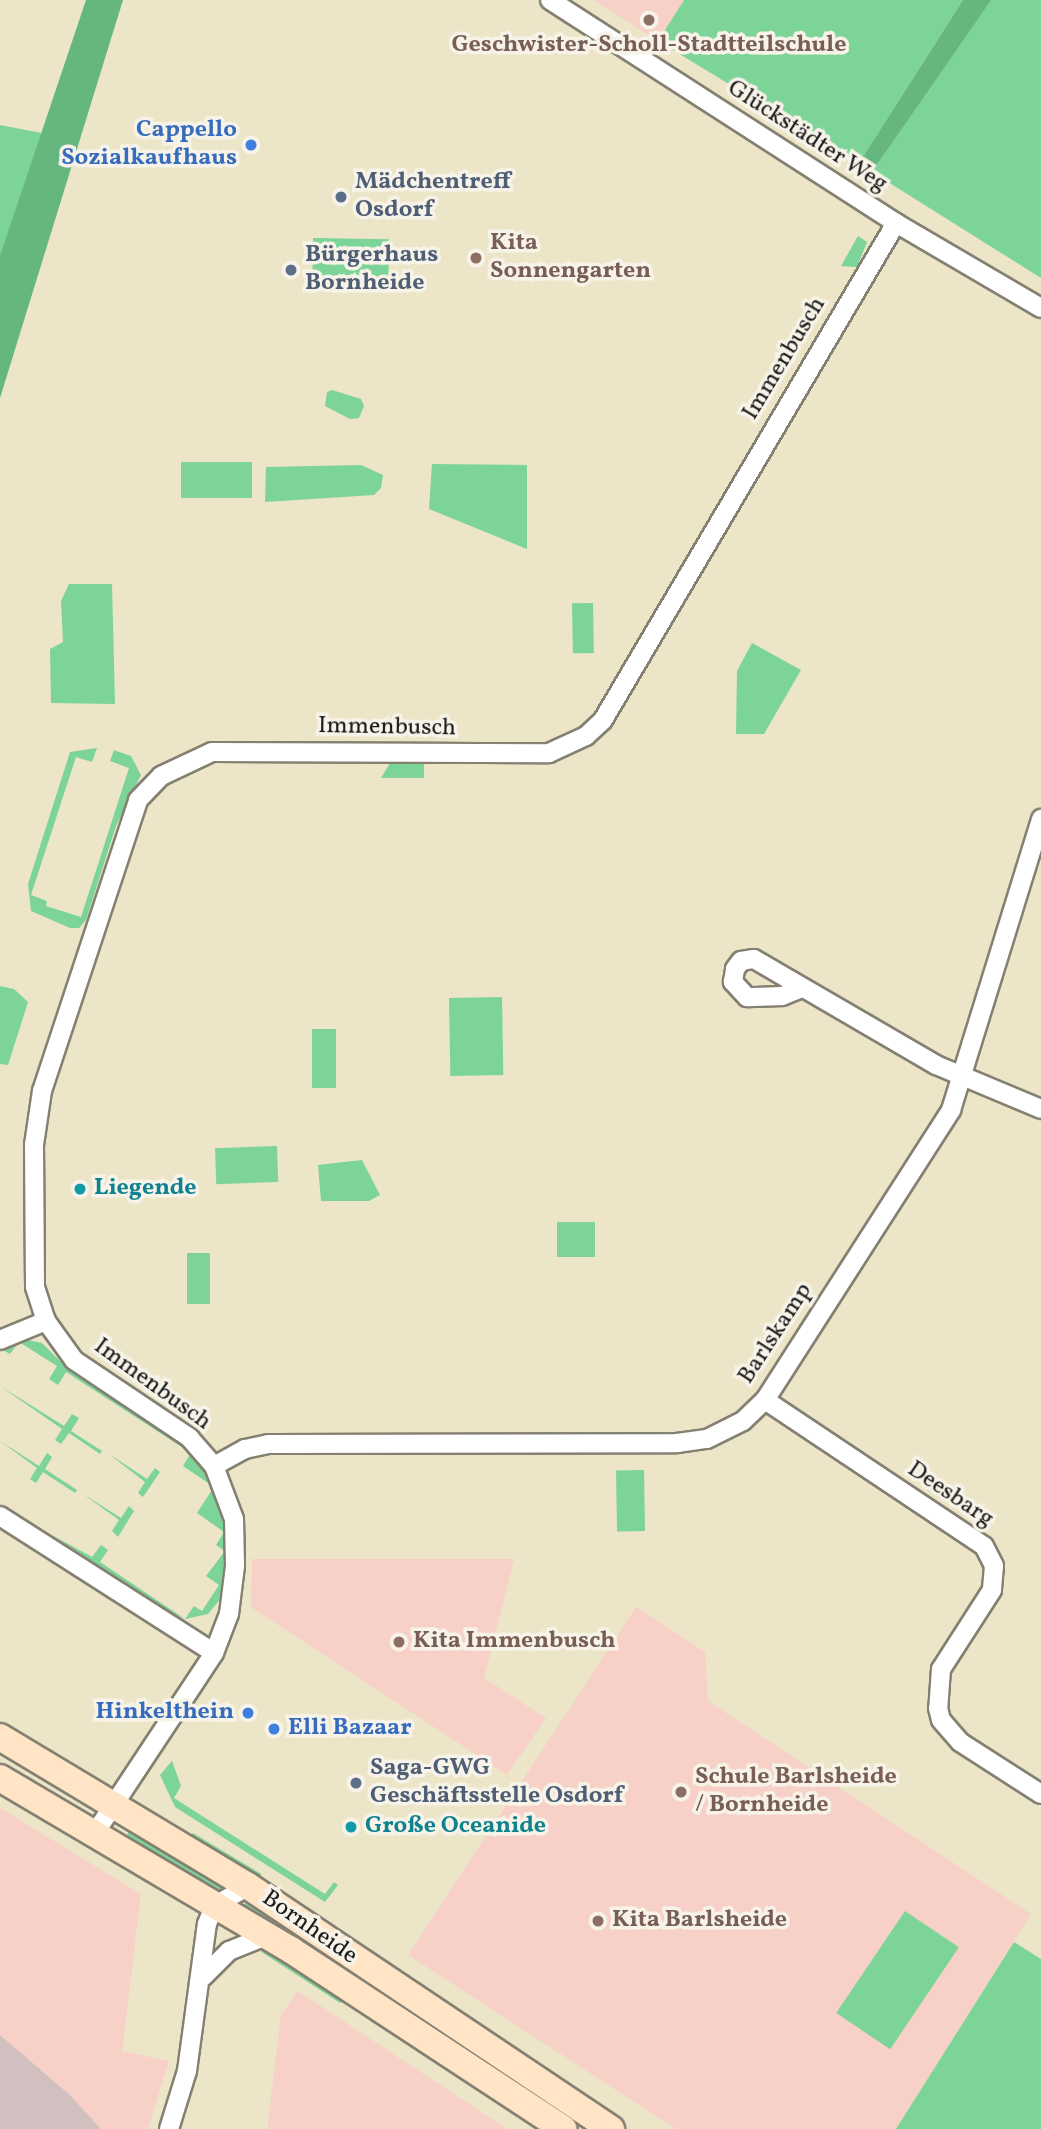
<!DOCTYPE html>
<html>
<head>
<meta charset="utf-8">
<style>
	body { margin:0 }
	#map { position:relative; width:1041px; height:2129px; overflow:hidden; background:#ece5c7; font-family:Vollkorn,serif }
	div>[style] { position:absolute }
	.built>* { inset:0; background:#f7d1c7 }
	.industrial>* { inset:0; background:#d2bfc0 }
	.green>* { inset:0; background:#7dd498; transform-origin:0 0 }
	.forest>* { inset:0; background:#66b680 }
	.roads { filter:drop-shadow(2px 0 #848072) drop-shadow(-2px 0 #848072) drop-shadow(0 2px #848072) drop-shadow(0 -2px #848072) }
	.street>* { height:18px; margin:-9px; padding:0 9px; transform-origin:9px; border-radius:9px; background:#fff }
	.secondary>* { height:26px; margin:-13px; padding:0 13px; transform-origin:13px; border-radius:13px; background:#ffe4c6 }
	.dots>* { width:19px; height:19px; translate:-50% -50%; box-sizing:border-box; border:4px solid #f7f3e8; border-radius:50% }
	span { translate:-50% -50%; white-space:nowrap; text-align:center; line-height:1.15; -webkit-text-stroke:7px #f7f3e8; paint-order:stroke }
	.education-label { font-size:24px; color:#785e54; font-weight:700 }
	.left { translate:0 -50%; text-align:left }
	.shop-label { font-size:24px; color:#366cbe; font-weight:700 }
	.right { translate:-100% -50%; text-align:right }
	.street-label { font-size:24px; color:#1c1c1c }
	.service-label { font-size:24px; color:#4e5e75; font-weight:700 }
	.culture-label { font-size:24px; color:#0d838f; font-weight:700 }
</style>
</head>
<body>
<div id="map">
	<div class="built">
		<i style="clip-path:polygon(594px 0,684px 0,658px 41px)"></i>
		<i style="clip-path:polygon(252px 1559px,514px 1559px,484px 1678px,546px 1718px,507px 1775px,251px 1607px)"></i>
		<i style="clip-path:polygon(636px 1607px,705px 1652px,708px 1701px,1031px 1914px,896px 2129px,676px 2129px,408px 1955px)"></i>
		<i style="clip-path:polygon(0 1808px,141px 1894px,122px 2051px,169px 2061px,148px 2129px,101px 2129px,70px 2095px,0 2035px)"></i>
		<i style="clip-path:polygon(298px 1991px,507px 2129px,267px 2129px,281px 2015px)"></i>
	</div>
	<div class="industrial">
		<i style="clip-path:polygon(0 2035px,70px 2095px,101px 2129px,0 2129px)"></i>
	</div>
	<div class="green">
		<i style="clip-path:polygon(684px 0,963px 0,859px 163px,658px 41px)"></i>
		<i style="clip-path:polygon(990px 0,1041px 0,1041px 278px,872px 172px)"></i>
		<i style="clip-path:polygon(0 125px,47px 134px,0 257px)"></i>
		<i style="clip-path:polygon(858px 236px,867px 242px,857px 267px,841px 266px)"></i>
		<i style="left:313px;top:238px;width:76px;height:49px;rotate:1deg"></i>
		<i style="clip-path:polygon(332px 390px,361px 399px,364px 406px,359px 418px,350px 419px,325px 406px,327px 392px)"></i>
		<i style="left:252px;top:462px;width:36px;height:71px;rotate:90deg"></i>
		<i style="clip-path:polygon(432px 464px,527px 465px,527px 549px,429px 509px)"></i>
		<i style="clip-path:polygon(361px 465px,383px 475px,381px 488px,374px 495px,265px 502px,266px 467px)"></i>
		<i style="clip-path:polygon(69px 584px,112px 584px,115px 704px,51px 703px,50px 649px,63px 642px,61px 601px)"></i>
		<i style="left:593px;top:603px;width:50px;height:21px;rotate:89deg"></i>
		<i style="clip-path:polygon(752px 643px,801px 670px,764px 734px,736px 734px,737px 671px)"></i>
		<i style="clip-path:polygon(97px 748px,92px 762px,76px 757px,31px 895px,47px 901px,46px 906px,81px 917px,129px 768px,110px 761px,114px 750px,131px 756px,141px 775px,116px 826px,86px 920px,79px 928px,70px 928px,31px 911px,28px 884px,70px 752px)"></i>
		<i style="clip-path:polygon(390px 763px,424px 763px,424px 778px,381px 778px)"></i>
		<i style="clip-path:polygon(0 986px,14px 989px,28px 1002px,8px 1065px,0 1064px)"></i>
		<i style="left:502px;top:997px;width:78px;height:53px;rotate:89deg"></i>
		<i style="left:312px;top:1029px;width:24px;height:59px"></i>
		<i style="left:277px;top:1146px;width:36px;height:62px;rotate:88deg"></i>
		<i style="clip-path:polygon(362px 1160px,380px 1195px,369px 1201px,321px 1201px,318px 1165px)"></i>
		<i style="left:557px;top:1222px;width:38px;height:35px"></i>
		<i style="left:187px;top:1253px;width:23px;height:51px"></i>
		<i style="clip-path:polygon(18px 1338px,42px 1343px,71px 1372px,177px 1441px,192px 1453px,204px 1469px,219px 1497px,226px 1531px,222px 1597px,208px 1614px,185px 1619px,167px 1611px,52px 1535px,92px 1557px,101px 1545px,108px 1550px,100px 1562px,185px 1619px,194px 1606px,202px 1611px,219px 1585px,206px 1576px,225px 1551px,216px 1545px,224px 1532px,197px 1513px,214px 1487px,183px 1466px,191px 1453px,66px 1372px,58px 1385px,49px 1379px,57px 1366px,19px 1342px,10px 1354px,1px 1349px)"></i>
		<i style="clip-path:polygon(0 1386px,64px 1426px,72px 1414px,79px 1418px,71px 1431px,102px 1451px,100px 1454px,69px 1433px,61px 1444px,55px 1440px,62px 1429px)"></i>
		<i style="clip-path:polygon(0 1441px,39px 1466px,47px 1453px,52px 1457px,45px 1469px,77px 1490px,75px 1493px,43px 1472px,36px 1483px,30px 1479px,37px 1468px)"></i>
		<i style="clip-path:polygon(109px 1454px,147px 1479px,155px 1468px,160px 1472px,143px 1497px,138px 1493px,145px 1482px)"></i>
		<i style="left:644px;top:1470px;width:61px;height:28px;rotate:89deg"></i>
		<i style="clip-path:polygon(83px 1494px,121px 1518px,129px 1506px,134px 1511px,118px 1537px,112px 1531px,119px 1520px)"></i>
		<i style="clip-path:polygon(172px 1761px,181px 1786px,174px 1798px,325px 1894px,334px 1882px,338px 1885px,325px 1902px,175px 1807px,160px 1775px)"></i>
		<i style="clip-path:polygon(128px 1832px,135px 1832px,227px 1886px,215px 1893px,127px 1839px)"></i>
		<i style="left:193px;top:1833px;width:80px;height:7px;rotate:31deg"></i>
		<i style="clip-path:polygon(253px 1902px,370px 1977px,362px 1989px,235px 1906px)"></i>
		<i style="left:905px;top:1911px;width:65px;height:123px;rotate:34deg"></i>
		<i style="clip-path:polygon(1014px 1942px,1041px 1959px,1041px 2129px,896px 2129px)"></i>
		<i style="clip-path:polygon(260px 1951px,296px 1959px,296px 1970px,345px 2001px,340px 2003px)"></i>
	</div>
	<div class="forest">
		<i style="clip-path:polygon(86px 0,123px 0,0 398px,0 256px)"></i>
		<i style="clip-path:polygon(963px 0,991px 0,872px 172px,859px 163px)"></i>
	</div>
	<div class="roads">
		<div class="street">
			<i style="left:550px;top:0;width:412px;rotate:32.8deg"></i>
			<i style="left:896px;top:223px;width:168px;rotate:30.4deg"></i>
			<i style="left:802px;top:988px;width:22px;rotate:158deg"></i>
			<i style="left:782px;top:996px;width:35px;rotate:178deg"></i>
			<i style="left:747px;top:997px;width:21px;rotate:-133deg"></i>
			<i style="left:733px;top:982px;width:13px;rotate:-81deg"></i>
			<i style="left:735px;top:969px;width:10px;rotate:-53deg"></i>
			<i style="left:741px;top:961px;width:13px;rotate:-9deg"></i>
			<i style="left:754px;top:959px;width:211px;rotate:30.2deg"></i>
			<i style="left:936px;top:1065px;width:114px;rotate:22.7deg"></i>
			<i style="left:0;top:1340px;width:50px;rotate:-22.4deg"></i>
			<i style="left:765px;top:1400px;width:263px;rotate:33.7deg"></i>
			<i style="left:984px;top:1546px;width:22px;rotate:63deg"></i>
			<i style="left:994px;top:1566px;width:24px;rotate:95deg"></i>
			<i style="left:992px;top:1590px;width:94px;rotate:122.8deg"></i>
			<i style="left:941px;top:1669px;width:39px;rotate:94deg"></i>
			<i style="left:938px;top:1708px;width:12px;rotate:76deg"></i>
			<i style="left:941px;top:1720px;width:29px;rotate:49deg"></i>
			<i style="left:960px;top:1742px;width:96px;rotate:32.7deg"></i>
			<i style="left:214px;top:1466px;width:35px;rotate:-29deg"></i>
			<i style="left:245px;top:1449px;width:24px;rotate:-12deg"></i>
			<i style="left:268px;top:1444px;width:409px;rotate:-0.1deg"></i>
			<i style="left:677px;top:1443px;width:30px;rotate:-8deg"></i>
			<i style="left:707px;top:1439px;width:40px;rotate:-26.6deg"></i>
			<i style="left:743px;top:1421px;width:30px;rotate:-44deg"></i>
			<i style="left:765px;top:1400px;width:345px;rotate:-57.3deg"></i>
			<i style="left:951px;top:1110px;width:305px;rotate:-72.8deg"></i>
			<i style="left:0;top:1516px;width:254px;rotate:32.6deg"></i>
			<i style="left:93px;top:1836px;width:219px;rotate:-56.5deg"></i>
			<i style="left:214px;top:1653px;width:42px;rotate:-69deg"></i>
			<i style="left:229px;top:1614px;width:48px;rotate:-82.9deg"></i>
			<i style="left:235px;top:1566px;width:47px;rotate:-91.2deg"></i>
			<i style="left:234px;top:1519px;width:57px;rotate:-110.7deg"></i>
			<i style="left:214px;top:1466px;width:37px;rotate:-131deg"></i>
			<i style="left:190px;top:1438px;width:140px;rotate:-146.1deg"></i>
			<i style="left:74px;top:1360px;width:48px;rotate:-125.7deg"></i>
			<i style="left:46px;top:1321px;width:36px;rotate:-108deg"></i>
			<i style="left:35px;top:1287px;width:142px;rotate:-90.4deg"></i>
			<i style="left:34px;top:1145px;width:55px;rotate:-81.6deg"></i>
			<i style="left:42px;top:1091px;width:306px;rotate:-71.7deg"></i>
			<i style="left:138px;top:800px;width:33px;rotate:-46deg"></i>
			<i style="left:161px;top:776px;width:56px;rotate:-25.2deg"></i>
			<i style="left:212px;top:752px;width:337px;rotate:0.2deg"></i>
			<i style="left:549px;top:753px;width:41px;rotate:-24.7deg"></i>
			<i style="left:586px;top:736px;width:23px;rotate:-43deg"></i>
			<i style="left:603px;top:720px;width:577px;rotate:-59.48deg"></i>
			<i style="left:203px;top:1977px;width:37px;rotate:-45deg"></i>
			<i style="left:229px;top:1951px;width:40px;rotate:-22deg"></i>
			<i style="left:169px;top:2129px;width:61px;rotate:-72.8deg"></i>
			<i style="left:187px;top:2071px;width:148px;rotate:-82.3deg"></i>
			<i style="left:207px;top:1924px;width:19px;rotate:-69deg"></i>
			<i style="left:214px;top:1906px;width:39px;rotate:-30deg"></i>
		</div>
		<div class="secondary">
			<i style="left:0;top:1737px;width:289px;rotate:31deg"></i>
			<i style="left:248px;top:1886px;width:437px;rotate:33.8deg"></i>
			<i style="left:0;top:1778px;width:338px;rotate:30.6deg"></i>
			<i style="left:291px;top:1950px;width:326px;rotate:33.3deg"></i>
		</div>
	</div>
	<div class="dots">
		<i style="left:649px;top:20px;background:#8d6e63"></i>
		<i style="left:251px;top:145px;background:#3f7fe0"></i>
		<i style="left:341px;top:197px;background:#5c6f8a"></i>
		<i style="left:476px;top:258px;background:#8d6e63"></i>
		<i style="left:291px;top:270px;background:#5c6f8a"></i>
		<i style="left:80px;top:1189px;background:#0f9aa8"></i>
		<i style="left:399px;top:1642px;background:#8d6e63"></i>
		<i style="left:248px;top:1713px;background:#3f7fe0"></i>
		<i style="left:274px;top:1729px;background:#3f7fe0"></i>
		<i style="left:356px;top:1783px;background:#5c6f8a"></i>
		<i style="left:681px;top:1792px;background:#8d6e63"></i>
		<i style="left:351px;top:1827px;background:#0f9aa8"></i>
		<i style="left:598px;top:1921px;background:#8d6e63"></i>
	</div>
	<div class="education-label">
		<span style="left:649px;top:46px">Geschwister-Scholl-Stadtteilschule</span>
		<span class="left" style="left:490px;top:258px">Kita<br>Sonnengarten</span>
		<span class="left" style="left:413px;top:1642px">Kita Immenbusch</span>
		<span class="left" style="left:695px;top:1792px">Schule Barlsheide<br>/ Bornheide</span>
		<span class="left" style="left:612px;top:1921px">Kita Barlsheide</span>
	</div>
	<div class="shop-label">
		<span class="right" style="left:237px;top:145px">Cappello<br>Sozialkaufhaus</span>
		<span class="right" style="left:234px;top:1713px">Hinkelthein</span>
		<span class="left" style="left:288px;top:1729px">Elli Bazaar</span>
	</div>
	<div class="street-label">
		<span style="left:807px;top:137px;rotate:33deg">Glückstädter Weg</span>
		<span style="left:785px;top:359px;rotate:-59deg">Immenbusch</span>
		<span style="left:387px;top:728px;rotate:1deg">Immenbusch</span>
		<span style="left:776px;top:1334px;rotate:-57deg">Barlskamp</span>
		<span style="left:152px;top:1385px;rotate:36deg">Immenbusch</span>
		<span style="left:950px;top:1495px;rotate:34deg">Deesbarg</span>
		<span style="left:309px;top:1928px;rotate:35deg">Bornheide</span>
	</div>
	<div class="service-label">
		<span class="left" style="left:355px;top:197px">Mädchentreff<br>Osdorf</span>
		<span class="left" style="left:305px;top:270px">Bürgerhaus<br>Bornheide</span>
		<span class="left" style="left:370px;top:1783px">Saga-GWG<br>Geschäftsstelle Osdorf</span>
	</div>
	<div class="culture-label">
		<span class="left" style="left:94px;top:1189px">Liegende</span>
		<span class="left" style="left:365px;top:1827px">Große Oceanide</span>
	</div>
</div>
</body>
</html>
